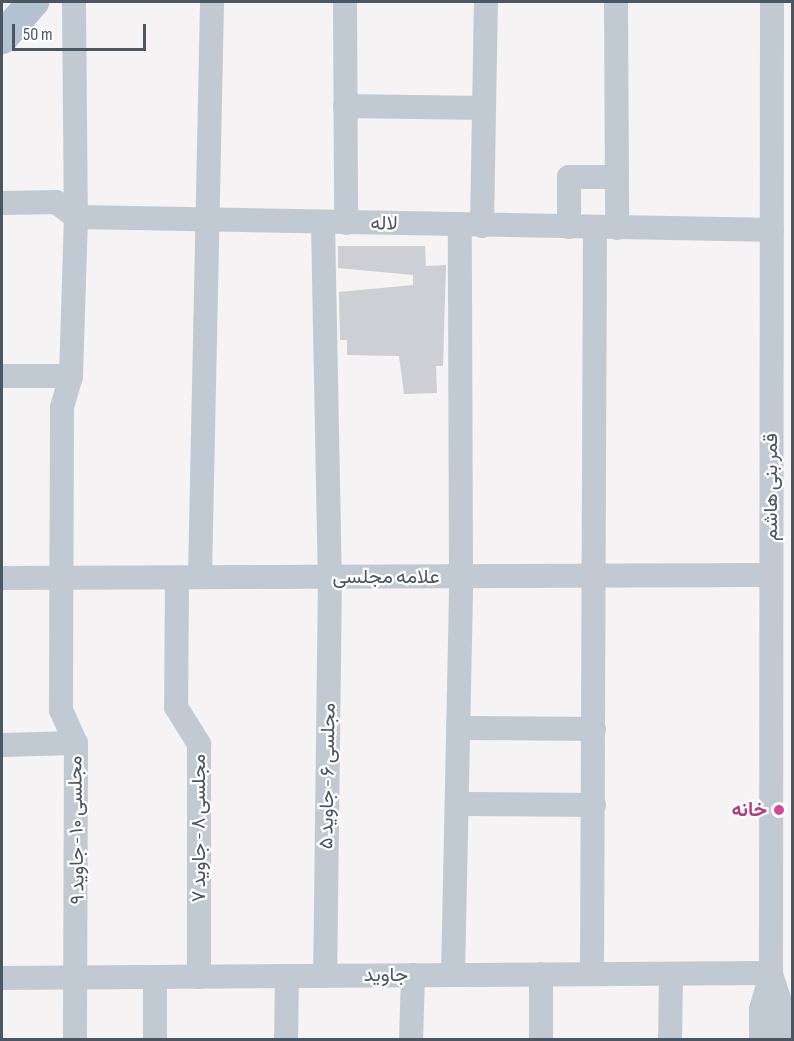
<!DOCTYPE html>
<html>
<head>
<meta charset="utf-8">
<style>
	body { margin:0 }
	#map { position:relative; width:794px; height:1041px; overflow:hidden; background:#f5f3f3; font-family:"Sofia Sans Condensed",Vazirmatn,sans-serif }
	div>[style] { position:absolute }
	.building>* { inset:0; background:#cdcfd5 }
	.minor>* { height:24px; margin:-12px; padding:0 12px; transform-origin:12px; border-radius:12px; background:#c1cad2 }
	.major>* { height:32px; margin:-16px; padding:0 16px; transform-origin:16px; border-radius:16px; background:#b3c2d1 }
	.dots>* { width:16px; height:16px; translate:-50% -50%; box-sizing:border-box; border:3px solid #fff; border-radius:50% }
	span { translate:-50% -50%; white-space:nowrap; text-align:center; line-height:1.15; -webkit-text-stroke:4.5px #fff; paint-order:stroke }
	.street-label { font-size:20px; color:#4a5661 }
	.hotel-label { font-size:20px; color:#b23c85; font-weight:700 }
	.right { translate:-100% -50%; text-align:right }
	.frame { position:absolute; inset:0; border:3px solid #4a5661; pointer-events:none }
	.scale { position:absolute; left:12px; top:24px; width:134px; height:27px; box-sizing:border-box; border:3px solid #4a5661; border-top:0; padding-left:8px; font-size:18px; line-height:21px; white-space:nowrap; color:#4a5661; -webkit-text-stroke:4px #fff; paint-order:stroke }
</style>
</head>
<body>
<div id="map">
	<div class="building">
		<i style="clip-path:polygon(338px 246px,425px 246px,426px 266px,446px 265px,443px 366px,436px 366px,437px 393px,404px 394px,399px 356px,347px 355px,347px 340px,340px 340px,339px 292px,413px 285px,413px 275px,338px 268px)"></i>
	</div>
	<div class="minor">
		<i style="left:74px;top:2px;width:215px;rotate:89.5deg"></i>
		<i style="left:76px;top:217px;width:159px;rotate:91.8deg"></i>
		<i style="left:71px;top:376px;width:33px;rotate:106deg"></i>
		<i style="left:62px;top:408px;width:302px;rotate:90.2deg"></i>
		<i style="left:61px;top:710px;width:36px;rotate:66deg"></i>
		<i style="left:76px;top:743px;width:297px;rotate:90.2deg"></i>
		<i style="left:345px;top:2px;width:221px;rotate:89.7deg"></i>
		<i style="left:616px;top:2px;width:226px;rotate:89.7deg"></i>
		<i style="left:345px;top:106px;width:139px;rotate:0.8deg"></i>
		<i style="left:2px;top:203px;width:54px;rotate:-1.1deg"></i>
		<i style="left:56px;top:202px;width:25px;rotate:37deg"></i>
		<i style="left:76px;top:217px;width:696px;rotate:1.07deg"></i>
		<i style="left:323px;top:223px;width:354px;rotate:88.9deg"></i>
		<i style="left:330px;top:577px;width:399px;rotate:90.7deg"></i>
		<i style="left:482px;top:226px;width:224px;rotate:-89deg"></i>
		<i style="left:569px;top:227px;width:50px;rotate:-90deg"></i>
		<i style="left:569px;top:177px;width:48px"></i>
		<i style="left:2px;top:376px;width:69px"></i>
		<i style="left:200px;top:577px;width:575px;rotate:-88.8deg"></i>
		<i style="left:2px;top:578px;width:768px;rotate:-0.22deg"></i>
		<i style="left:177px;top:578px;width:129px;rotate:90.4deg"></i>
		<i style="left:176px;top:707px;width:44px;rotate:58.1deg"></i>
		<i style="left:199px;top:744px;width:233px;rotate:90deg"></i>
		<i style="left:458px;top:728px;width:136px;rotate:0.4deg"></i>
		<i style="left:2px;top:745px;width:74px;rotate:-1.5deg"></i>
		<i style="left:457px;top:804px;width:137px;rotate:0.4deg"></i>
		<i style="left:541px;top:974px;width:66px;rotate:90deg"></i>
		<i style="left:592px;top:974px;width:747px;rotate:-89.77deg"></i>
		<i style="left:771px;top:974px;width:33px;rotate:72deg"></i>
		<i style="left:781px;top:1005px;width:35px;rotate:90deg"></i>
		<i style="left:453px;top:975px;width:398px;rotate:-88.8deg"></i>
		<i style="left:461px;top:577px;width:351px;rotate:-90.2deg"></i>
		<i style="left:155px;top:977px;width:63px;rotate:90deg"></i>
		<i style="left:2px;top:978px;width:769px;rotate:-0.37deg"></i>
		<i style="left:286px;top:1040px;width:64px;rotate:-89.1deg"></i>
		<i style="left:411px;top:1040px;width:65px;rotate:-88.2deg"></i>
		<i style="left:670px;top:1040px;width:66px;rotate:-89.1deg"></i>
		<i style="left:761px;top:1040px;width:31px;rotate:-90deg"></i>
		<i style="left:761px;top:1009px;width:37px;rotate:-74deg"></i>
		<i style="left:771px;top:973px;width:971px;rotate:-89.94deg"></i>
	</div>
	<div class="major">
		<i style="left:2px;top:38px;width:48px;rotate:-49.3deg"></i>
	</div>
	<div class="dots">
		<i style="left:779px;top:810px;background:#d1479c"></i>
	</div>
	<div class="street-label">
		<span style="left:384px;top:224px;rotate:1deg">لاله</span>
		<span style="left:771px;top:487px;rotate:-90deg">قمر بنی هاشم</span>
		<span style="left:386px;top:577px">علامه مجلسی</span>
		<span style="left:328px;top:776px;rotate:-89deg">مجلسی ۶ - جاوید ۵</span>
		<span style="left:199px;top:828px;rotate:-90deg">مجلسی ۸ - جاوید ۷</span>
		<span style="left:77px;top:830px;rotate:-91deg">مجلسی ۱۰ - جاوید ۹</span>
		<span style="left:386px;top:975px">جاوید</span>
	</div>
	<div class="hotel-label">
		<span class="right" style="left:767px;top:810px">خانه</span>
	</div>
	<div class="frame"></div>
	<div class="scale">50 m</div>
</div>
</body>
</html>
